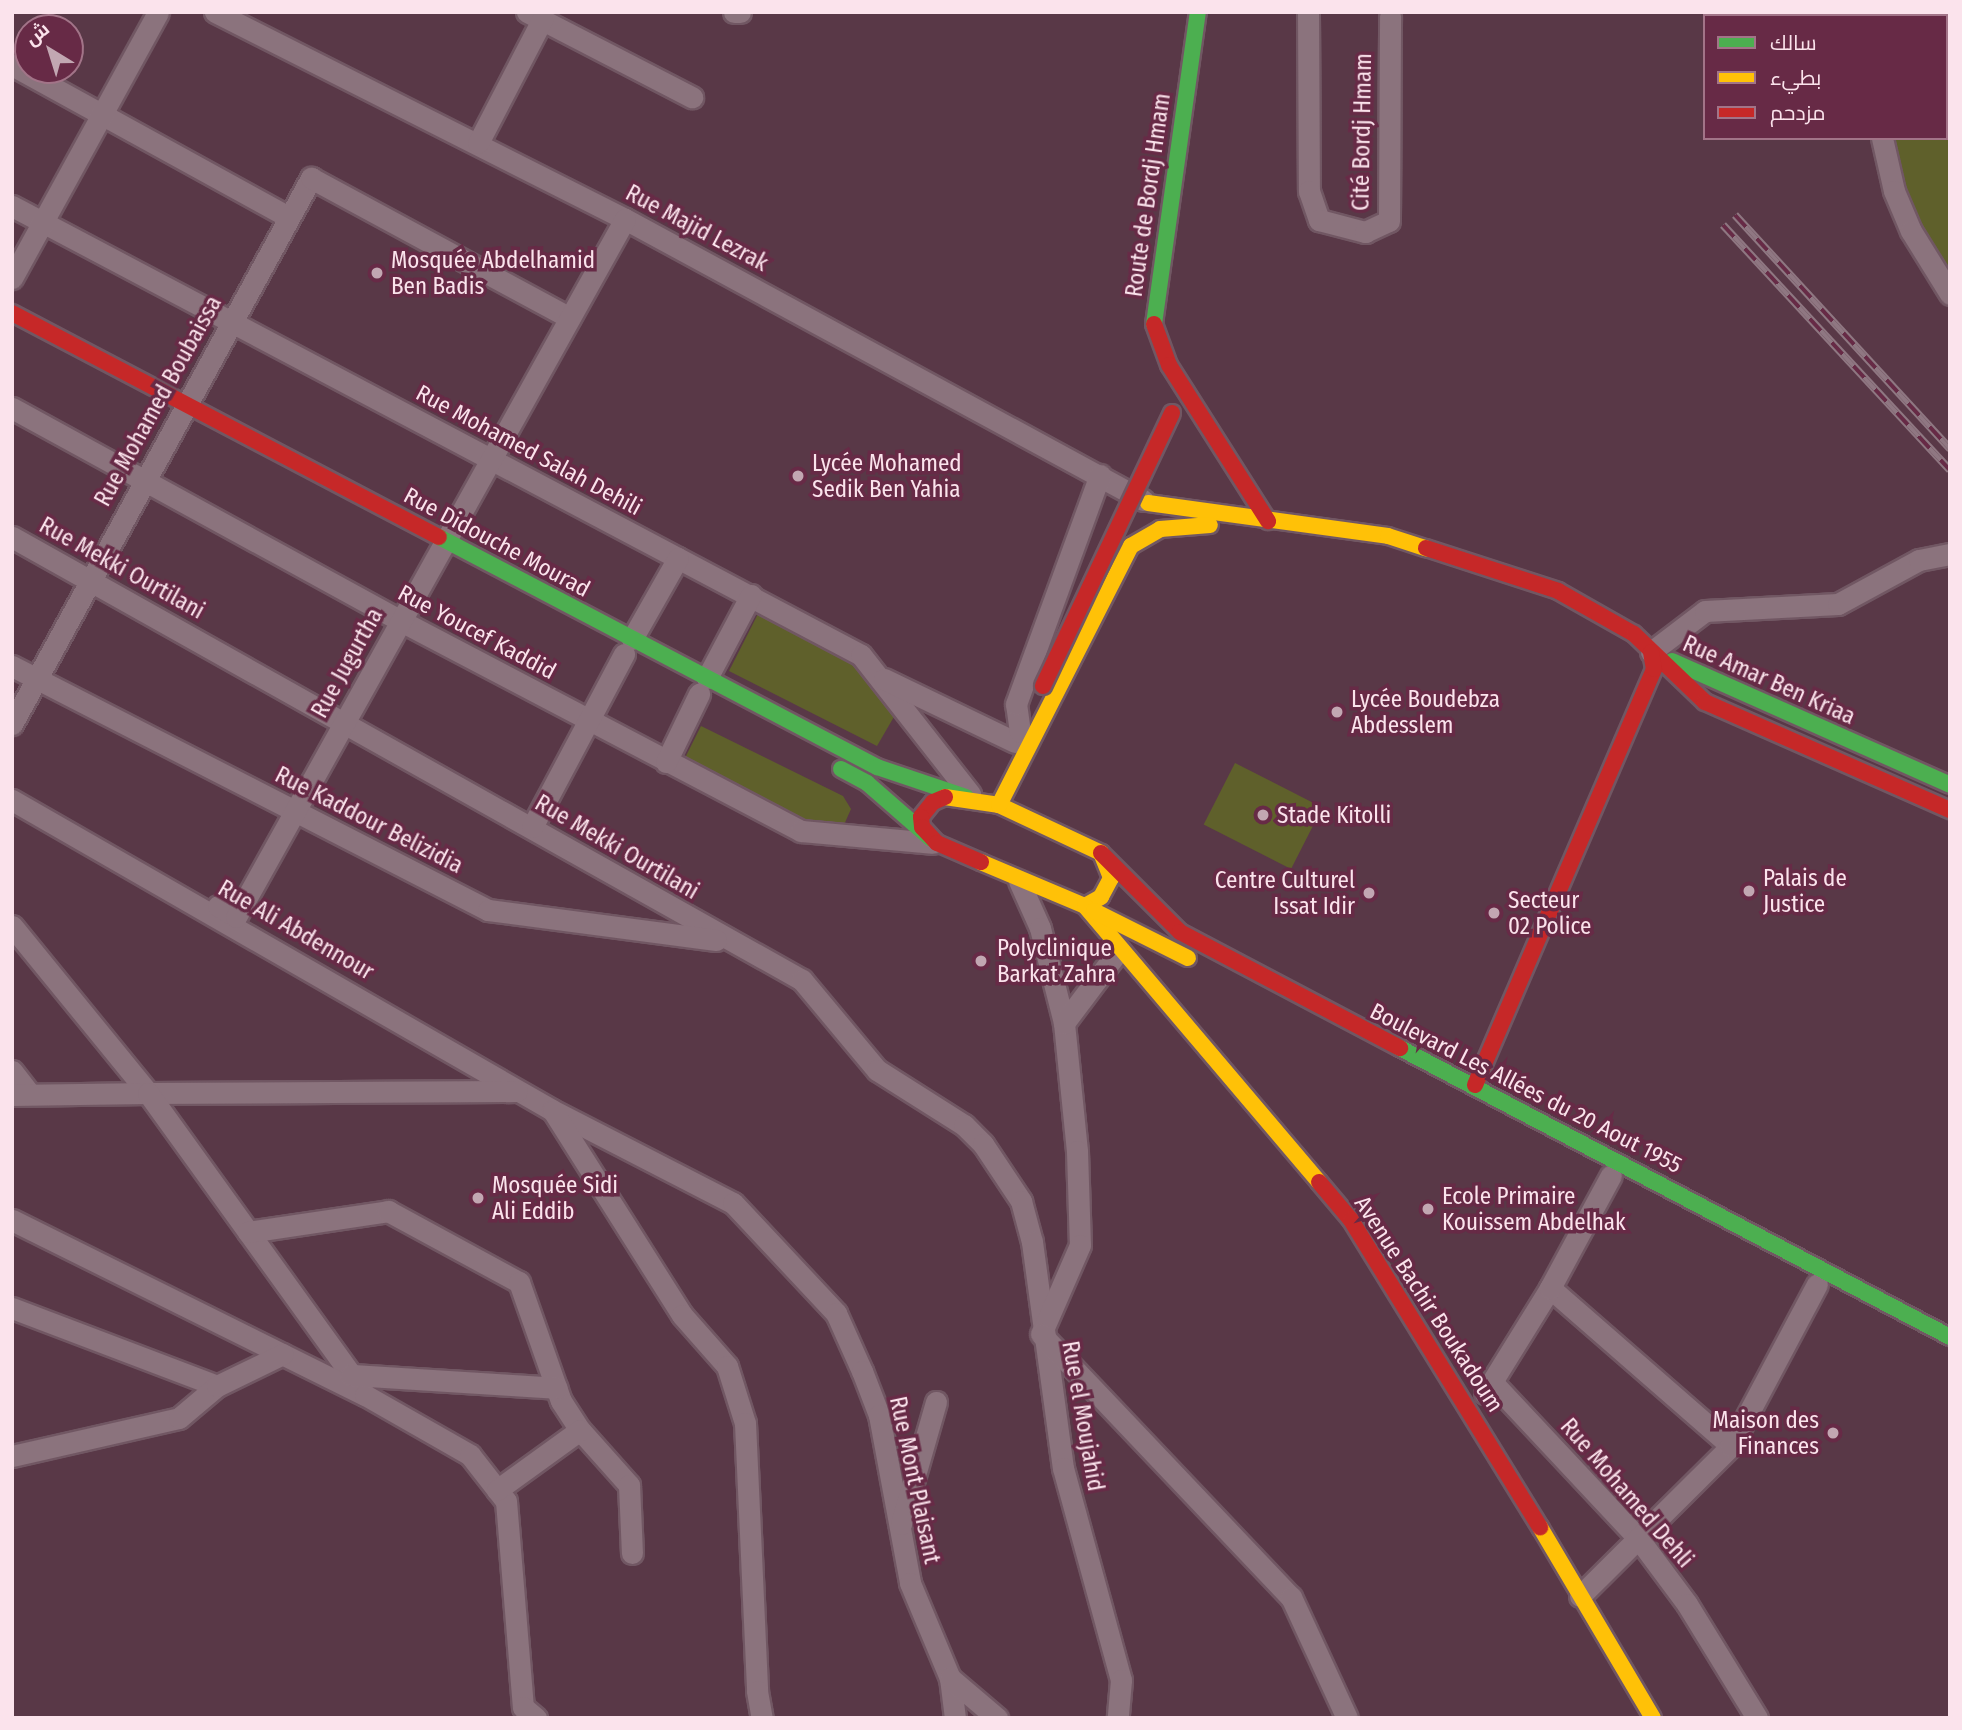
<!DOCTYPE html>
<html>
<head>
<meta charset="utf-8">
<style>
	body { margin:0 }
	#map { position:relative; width:1962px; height:1730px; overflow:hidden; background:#593847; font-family:"Fira Sans Condensed",Cairo,sans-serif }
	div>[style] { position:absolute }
	.green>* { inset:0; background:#5f602b; transform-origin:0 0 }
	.roads { filter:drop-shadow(2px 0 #715763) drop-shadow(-2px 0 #715763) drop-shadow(0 2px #715763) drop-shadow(0 -2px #715763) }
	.street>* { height:21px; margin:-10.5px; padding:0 10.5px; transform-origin:10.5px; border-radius:10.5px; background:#8b737d }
	.fast>* { height:16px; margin:-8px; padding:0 8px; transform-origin:8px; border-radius:8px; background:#4caf50 }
	.slow>* { height:16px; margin:-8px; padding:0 8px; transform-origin:8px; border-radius:8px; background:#ffc107 }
	.jam>* { height:16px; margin:-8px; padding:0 8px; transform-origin:8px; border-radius:8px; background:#c62828 }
	.rail>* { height:8px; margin-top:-4px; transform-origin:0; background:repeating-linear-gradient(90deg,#672a46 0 16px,#8f7782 0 32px); box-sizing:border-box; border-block:2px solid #8f7782 }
	.bridges { filter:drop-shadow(2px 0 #715763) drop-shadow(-2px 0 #715763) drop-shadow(0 2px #715763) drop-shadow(0 -2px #715763) }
	.jam-bridge>* { height:16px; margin:-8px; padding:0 8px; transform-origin:8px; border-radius:8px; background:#c62828 }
	.dots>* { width:19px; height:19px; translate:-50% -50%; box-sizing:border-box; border:4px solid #672a46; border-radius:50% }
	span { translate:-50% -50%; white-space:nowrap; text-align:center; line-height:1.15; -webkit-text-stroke:7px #672a46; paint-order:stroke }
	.street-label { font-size:23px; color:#fbe3ec }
	.poi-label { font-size:23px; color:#fbe3ec }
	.left { translate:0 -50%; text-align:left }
	.right { translate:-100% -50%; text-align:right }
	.frame { position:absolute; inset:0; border:14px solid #fbe3ec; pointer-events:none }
	.legend { position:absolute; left:1703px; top:14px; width:245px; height:126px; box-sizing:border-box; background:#672a46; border:2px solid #a27488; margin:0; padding:9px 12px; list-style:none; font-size:21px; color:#fbe3ec }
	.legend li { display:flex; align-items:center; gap:14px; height:35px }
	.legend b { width:35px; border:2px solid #a27488 }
	.north { position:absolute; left:14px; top:14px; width:70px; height:70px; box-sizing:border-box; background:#672a46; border:2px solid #a27488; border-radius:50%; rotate:322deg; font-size:19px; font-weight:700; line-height:28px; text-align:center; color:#fbe3ec }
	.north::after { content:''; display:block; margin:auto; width:24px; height:32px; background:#c2a7b2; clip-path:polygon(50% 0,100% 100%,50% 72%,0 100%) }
</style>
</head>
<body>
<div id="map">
	<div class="green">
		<i style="clip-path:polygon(1884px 12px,1950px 12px,1950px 286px,1914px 224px,1890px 138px,1946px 138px,1946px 16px,1883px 16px)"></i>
		<i style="clip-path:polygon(761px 608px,856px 660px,895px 715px,877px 746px,729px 671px)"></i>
		<i style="clip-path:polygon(701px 726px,843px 796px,851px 809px,843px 827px,805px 826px,683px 762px)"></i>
		<i style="left:1235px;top:763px;width:98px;height:69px;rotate:27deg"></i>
	</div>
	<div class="roads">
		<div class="street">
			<i style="left:215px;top:12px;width:459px;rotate:26.8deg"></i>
			<i style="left:625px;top:219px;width:589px;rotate:28.48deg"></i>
			<i style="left:527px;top:12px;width:186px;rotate:27.3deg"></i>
			<i style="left:734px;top:12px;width:6px"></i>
			<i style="left:1308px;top:12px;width:179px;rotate:89.7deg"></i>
			<i style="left:1309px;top:191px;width:31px;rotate:71deg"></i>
			<i style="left:1319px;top:220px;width:48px;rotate:14.6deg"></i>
			<i style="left:1365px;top:232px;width:26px;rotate:-25deg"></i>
			<i style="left:1389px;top:221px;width:205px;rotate:-89.7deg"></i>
			<i style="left:1876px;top:16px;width:4px;rotate:-76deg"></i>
			<i style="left:12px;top:65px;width:316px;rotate:28.8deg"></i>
			<i style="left:1882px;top:138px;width:54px;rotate:77.2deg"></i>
			<i style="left:1894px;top:191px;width:43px;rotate:67deg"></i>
			<i style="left:1911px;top:231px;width:74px;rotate:58.2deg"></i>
			<i style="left:478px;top:143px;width:139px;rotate:-62.5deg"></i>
			<i style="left:12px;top:206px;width:960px;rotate:27.87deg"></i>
			<i style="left:861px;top:655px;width:177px;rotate:51.9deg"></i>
			<i style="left:12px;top:278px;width:303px;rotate:-61.2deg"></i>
			<i style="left:12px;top:408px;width:443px;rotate:28.7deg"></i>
			<i style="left:401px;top:621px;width:452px;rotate:27.7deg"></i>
			<i style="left:801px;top:831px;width:132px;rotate:5.2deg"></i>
			<i style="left:12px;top:537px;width:906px;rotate:29.28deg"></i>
			<i style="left:802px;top:980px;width:117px;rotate:50.2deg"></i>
			<i style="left:877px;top:1070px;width:103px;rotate:32.3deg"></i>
			<i style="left:964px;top:1125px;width:27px;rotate:45deg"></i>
			<i style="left:983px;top:1144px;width:69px;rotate:56.3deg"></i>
			<i style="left:1021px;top:1201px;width:42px;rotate:75deg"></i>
			<i style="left:1032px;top:1242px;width:228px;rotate:82.2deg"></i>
			<i style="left:1063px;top:1468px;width:220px;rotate:74.7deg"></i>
			<i style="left:1121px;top:1680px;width:38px;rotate:95deg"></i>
			<i style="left:632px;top:639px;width:93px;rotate:-60.4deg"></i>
			<i style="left:1651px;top:652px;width:68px;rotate:-37.2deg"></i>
			<i style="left:1705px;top:611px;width:133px;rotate:-3deg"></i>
			<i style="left:1838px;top:604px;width:92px;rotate:-28.5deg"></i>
			<i style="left:1919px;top:560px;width:32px;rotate:-11deg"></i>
			<i style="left:12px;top:666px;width:535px;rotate:27.14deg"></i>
			<i style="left:488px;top:910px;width:230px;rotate:7.5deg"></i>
			<i style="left:707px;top:678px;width:94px;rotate:-62.1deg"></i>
			<i style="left:884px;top:679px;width:145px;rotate:25.7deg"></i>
			<i style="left:12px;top:724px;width:623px;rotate:-61.29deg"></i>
			<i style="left:311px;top:178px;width:294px;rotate:28.4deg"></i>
			<i style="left:1020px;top:732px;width:28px;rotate:-98deg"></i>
			<i style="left:1016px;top:704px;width:244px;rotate:-69.9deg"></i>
			<i style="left:666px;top:762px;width:76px;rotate:-64.1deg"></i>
			<i style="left:12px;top:800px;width:623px;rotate:29.86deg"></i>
			<i style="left:552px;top:1110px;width:203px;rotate:27.2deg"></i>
			<i style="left:733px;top:1203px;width:151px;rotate:46.9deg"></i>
			<i style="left:836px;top:1313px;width:64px;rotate:65.9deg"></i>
			<i style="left:862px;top:1371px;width:47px;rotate:68.9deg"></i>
			<i style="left:879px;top:1415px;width:171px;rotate:79.5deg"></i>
			<i style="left:910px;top:1583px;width:103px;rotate:67.2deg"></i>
			<i style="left:950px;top:1678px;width:40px;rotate:82.9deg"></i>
			<i style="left:532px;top:827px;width:196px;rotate:-62deg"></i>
			<i style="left:1019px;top:881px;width:51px;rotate:65.9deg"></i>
			<i style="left:1040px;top:928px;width:98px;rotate:75.8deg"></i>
			<i style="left:1064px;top:1023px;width:129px;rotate:84.2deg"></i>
			<i style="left:1077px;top:1151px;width:94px;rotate:88.2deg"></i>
			<i style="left:1080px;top:1245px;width:95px;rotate:113.6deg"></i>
			<i style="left:218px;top:906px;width:21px;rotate:31deg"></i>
			<i style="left:236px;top:917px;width:799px;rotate:-60.87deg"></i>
			<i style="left:12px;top:926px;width:215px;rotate:50.8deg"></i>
			<i style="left:148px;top:1093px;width:369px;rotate:-0.3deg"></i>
			<i style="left:1064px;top:1023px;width:91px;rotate:-53deg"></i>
			<i style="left:12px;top:1071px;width:29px;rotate:52deg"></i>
			<i style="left:12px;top:1095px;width:136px;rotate:-0.8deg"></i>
			<i style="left:148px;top:1093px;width:366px;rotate:54.2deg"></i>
			<i style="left:553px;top:1111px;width:241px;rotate:57.7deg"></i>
			<i style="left:682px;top:1315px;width:68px;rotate:48.6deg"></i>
			<i style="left:727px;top:1366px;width:60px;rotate:72.5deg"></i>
			<i style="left:745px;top:1423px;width:268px;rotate:87.4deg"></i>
			<i style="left:757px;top:1691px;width:27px;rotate:80deg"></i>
			<i style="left:12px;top:1220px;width:394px;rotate:26.4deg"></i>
			<i style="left:365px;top:1395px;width:121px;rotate:29.7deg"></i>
			<i style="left:470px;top:1455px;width:58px;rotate:52deg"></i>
			<i style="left:506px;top:1501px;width:207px;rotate:85.3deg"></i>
			<i style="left:523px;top:1707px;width:17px;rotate:40deg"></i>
			<i style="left:248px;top:1232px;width:142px;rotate:-8.5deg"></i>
			<i style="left:388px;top:1211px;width:149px;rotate:28.5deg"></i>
			<i style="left:519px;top:1282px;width:126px;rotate:70.6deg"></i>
			<i style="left:561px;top:1401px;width:35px;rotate:57deg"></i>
			<i style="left:580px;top:1430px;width:74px;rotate:48.3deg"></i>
			<i style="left:629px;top:1485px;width:68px;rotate:87.5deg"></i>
			<i style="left:1550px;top:1288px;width:240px;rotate:41.1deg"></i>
			<i style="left:12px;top:1308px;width:219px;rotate:20.8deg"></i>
			<i style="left:1041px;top:1334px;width:363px;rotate:46.5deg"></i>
			<i style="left:1291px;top:1597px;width:133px;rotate:65.2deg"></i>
			<i style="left:351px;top:1375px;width:206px;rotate:3.6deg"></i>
			<i style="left:1492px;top:1382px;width:214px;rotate:46.9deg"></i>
			<i style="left:1638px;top:1538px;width:82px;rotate:53.4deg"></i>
			<i style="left:1687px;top:1604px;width:134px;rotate:58.4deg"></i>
			<i style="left:1485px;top:1393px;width:123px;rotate:-58.2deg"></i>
			<i style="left:1550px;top:1288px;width:128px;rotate:-61.6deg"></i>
			<i style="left:12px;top:1456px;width:171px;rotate:-12.8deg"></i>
			<i style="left:179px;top:1418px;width:50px;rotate:-40.1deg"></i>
			<i style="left:217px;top:1386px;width:73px;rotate:-25.9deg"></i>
			<i style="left:497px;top:1490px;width:102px;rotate:-35.9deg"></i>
			<i style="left:901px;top:1524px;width:127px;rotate:-74deg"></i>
			<i style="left:1580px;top:1596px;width:213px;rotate:-44.8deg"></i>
			<i style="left:1731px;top:1446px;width:183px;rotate:-62deg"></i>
			<i style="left:950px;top:1678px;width:62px;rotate:40.4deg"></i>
		</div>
		<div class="fast">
			<i style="left:1154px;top:324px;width:315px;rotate:-82deg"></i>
			<i style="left:439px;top:537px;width:495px;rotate:27.7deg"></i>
			<i style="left:877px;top:767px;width:94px;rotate:18.6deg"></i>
			<i style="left:1672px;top:661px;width:304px;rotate:24deg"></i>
			<i style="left:841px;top:769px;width:30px;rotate:28deg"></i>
			<i style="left:867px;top:783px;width:84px;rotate:41.1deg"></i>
			<i style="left:1400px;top:1048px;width:621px;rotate:27.72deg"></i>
		</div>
		<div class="slow">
			<i style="left:1148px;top:503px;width:242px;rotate:7.8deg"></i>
			<i style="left:1388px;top:536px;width:40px;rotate:18deg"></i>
			<i style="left:945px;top:797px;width:55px;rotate:8.4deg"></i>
			<i style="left:999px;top:805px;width:113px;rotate:25.2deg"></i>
			<i style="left:1101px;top:853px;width:27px;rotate:68deg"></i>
			<i style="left:1111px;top:878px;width:21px;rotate:118deg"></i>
			<i style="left:1101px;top:897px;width:18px;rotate:151deg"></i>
			<i style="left:1085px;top:906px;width:113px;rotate:-157.1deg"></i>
			<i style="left:999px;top:805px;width:291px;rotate:-63deg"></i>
			<i style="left:1131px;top:546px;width:34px;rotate:-30deg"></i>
			<i style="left:1160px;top:529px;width:50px;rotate:-4.6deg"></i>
			<i style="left:1085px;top:906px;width:362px;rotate:49.7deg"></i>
			<i style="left:1094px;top:911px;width:105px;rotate:26.6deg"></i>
			<i style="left:1540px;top:1527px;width:222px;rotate:59.4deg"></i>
		</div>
		<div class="jam">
			<i style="left:12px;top:313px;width:482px;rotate:27.7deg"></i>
			<i style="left:1154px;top:324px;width:44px;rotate:69.9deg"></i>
			<i style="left:1169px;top:365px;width:185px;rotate:57.6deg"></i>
			<i style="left:1426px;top:548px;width:139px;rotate:18deg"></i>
			<i style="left:1558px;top:591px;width:87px;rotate:29.5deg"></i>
			<i style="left:1634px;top:634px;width:98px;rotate:43.8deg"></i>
			<i style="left:1705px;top:702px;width:268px;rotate:23.8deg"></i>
			<i style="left:945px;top:797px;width:13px;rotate:157deg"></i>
			<i style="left:933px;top:802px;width:19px;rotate:129deg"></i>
			<i style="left:921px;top:817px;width:10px;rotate:84deg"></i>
			<i style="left:922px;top:827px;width:22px;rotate:47deg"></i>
			<i style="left:937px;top:843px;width:48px;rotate:23.4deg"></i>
			<i style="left:1101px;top:853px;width:112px;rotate:45deg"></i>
			<i style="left:1180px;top:932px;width:249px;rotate:27.8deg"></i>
			<i style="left:1475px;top:1085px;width:453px;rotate:-66.7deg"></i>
			<i style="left:1654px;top:669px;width:17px;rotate:-100deg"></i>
			<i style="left:1319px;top:1182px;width:50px;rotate:49.9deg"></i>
			<i style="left:1351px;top:1220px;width:361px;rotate:58.4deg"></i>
		</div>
	</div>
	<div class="rail">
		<i style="left:1735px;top:215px;width:318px;rotate:47.4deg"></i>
		<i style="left:1723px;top:225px;width:334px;rotate:47.2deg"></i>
	</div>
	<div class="bridges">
		<div class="jam-bridge">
			<i style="left:1043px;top:686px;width:302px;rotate:-64.7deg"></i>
		</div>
	</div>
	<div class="dots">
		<i style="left:377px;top:273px;background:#c2a7b2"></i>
		<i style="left:798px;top:476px;background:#c2a7b2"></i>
		<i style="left:1337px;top:712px;background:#c2a7b2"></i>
		<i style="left:1263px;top:815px;background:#c2a7b2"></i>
		<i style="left:1749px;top:891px;background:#c2a7b2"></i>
		<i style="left:1369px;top:893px;background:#c2a7b2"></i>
		<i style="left:1494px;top:913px;background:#c2a7b2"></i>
		<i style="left:981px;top:961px;background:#c2a7b2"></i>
		<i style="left:478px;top:1198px;background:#c2a7b2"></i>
		<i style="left:1428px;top:1209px;background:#c2a7b2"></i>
		<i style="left:1833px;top:1433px;background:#c2a7b2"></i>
	</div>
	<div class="street-label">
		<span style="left:1362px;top:132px;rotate:-89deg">Cité Bordj Hmam</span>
		<span style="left:1148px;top:195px;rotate:-82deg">Route de Bordj Hmam</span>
		<span style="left:697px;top:228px;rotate:28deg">Rue Majid Lezrak</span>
		<span style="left:158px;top:401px;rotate:-61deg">Rue Mohamed Boubaissa</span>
		<span style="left:529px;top:450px;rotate:28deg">Rue Mohamed Salah Dehili</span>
		<span style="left:497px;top:542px;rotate:28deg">Rue Didouche Mourad</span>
		<span style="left:122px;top:568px;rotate:29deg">Rue Mekki Ourtilani</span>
		<span style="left:477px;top:632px;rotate:28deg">Rue Youcef Kaddid</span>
		<span style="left:347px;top:663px;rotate:-61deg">Rue Jugurtha</span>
		<span style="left:1769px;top:680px;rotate:24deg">Rue Amar Ben Kriaa</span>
		<span style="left:369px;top:820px;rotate:27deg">Rue Kaddour Belizidia</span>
		<span style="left:617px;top:847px;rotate:30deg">Rue Mekki Ourtilani</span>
		<span style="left:296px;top:930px;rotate:30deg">Rue Ali Abdennour</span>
		<span style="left:1526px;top:1088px;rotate:27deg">Boulevard Les Allées du 20 Aout 1955</span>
		<span style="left:1429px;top:1304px;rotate:57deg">Avenue Bachir Boukadoum</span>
		<span style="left:1083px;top:1416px;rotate:80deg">Rue el Moujahid</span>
		<span style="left:915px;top:1480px;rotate:78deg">Rue Mont Plaisant</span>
		<span style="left:1627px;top:1493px;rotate:49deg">Rue Mohamed Dehli</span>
	</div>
	<div class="poi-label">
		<span class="left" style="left:391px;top:273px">Mosquée Abdelhamid<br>Ben Badis</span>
		<span class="left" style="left:812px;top:476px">Lycée Mohamed<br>Sedik Ben Yahia</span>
		<span class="left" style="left:1351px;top:712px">Lycée Boudebza<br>Abdesslem</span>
		<span class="left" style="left:1277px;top:815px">Stade Kitolli</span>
		<span class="left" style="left:1763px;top:891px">Palais de<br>Justice</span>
		<span class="right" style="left:1355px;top:893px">Centre Culturel<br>Issat Idir</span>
		<span class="left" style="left:1508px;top:913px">Secteur<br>02 Police</span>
		<span class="left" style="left:997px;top:961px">Polyclinique<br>Barkat Zahra</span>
		<span class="left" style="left:492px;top:1198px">Mosquée Sidi<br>Ali Eddib</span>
		<span class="left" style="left:1442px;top:1209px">Ecole Primaire<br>Kouissem Abdelhak</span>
		<span class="right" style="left:1819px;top:1433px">Maison des<br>Finances</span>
	</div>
	<div class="frame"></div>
	<ul class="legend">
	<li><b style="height:9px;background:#4caf50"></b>سالك</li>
	<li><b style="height:9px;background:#ffc107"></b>بطيء</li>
	<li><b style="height:9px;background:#c62828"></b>مزدحم</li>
	</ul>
	<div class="north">ش</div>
</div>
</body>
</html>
